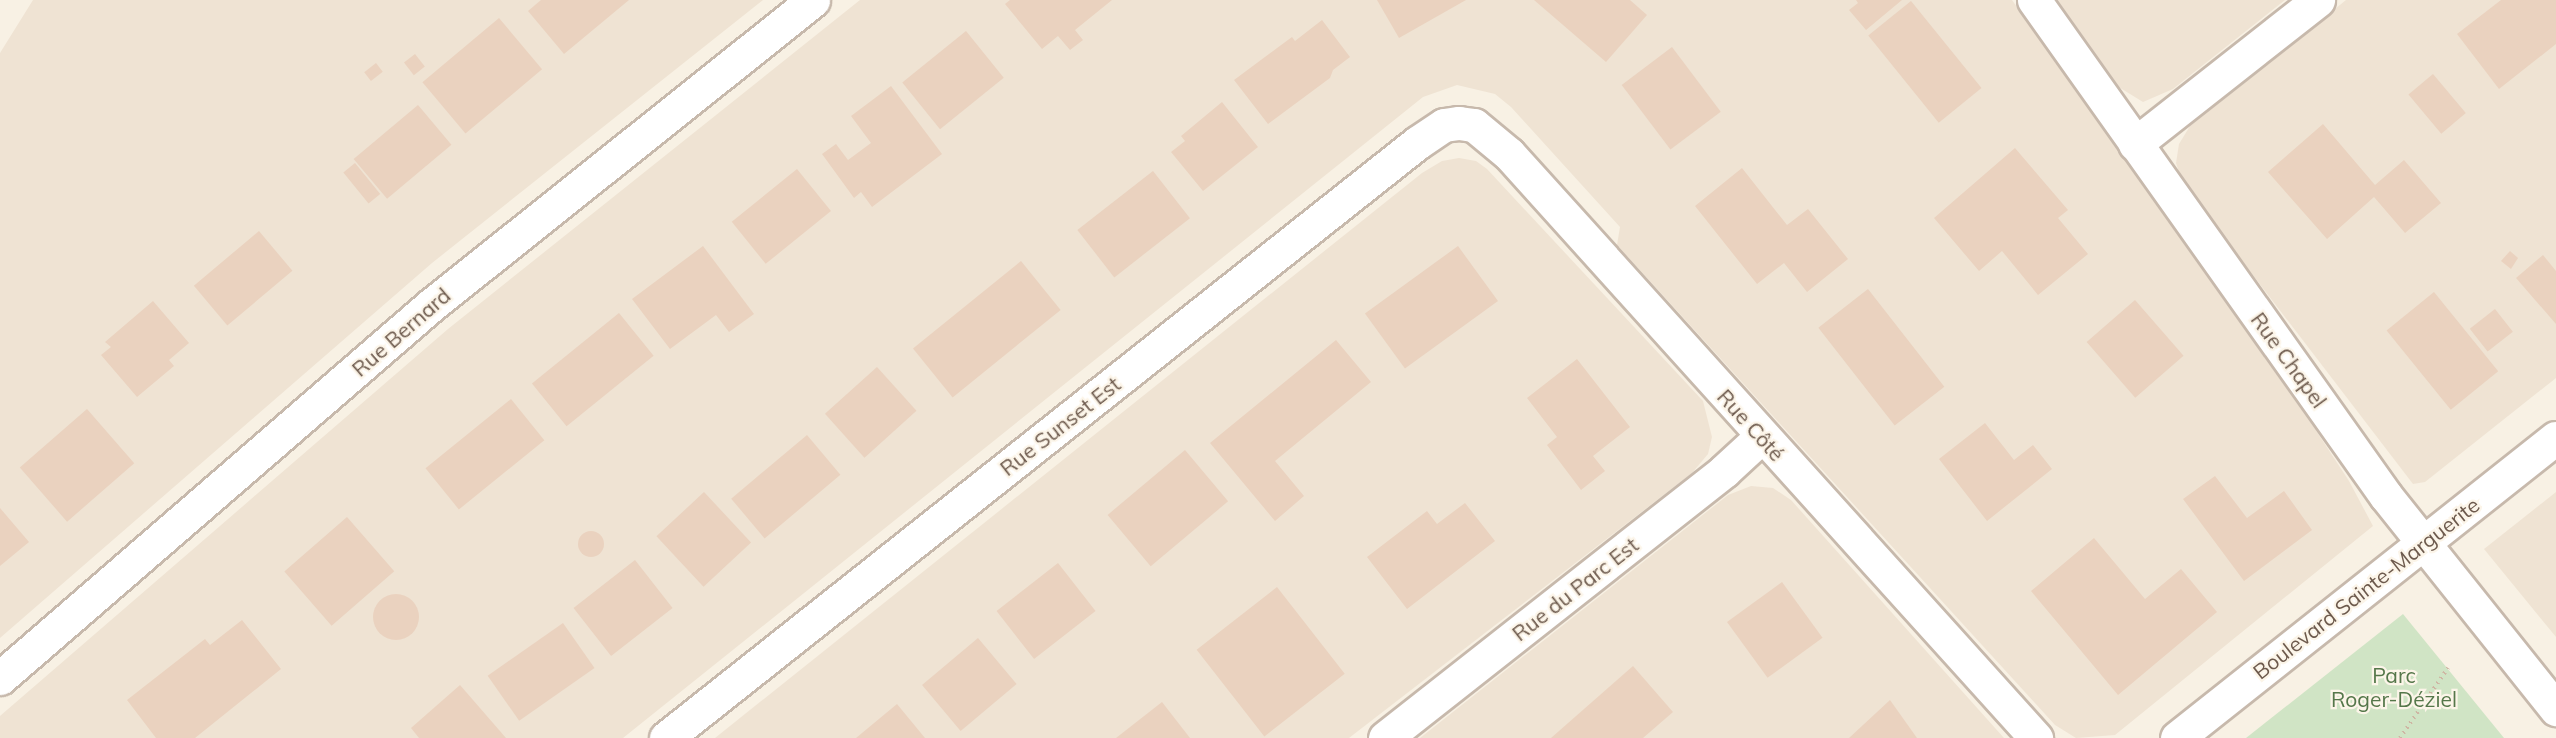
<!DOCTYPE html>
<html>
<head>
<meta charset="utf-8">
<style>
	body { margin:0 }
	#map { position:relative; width:2556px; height:738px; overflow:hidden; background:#f8f1e4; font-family:Mulish,sans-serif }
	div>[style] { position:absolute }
	.residential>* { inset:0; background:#efe3d3 }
	.green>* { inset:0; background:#d0e4c5 }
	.building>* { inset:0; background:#ead2bf; transform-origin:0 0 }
	.round { border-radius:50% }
	.path>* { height:4px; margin-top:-2px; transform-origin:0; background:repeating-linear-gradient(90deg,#ceb5a3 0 1.5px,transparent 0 6px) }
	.roads { filter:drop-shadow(2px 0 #c7b9ac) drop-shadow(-2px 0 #c7b9ac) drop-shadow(0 2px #c7b9ac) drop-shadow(0 -2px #c7b9ac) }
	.minor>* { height:33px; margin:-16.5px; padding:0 16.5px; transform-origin:16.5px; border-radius:16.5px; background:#fff }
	span { translate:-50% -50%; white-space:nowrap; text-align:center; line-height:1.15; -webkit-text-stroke:4.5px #fcf5e9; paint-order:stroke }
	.street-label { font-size:21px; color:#6d5a4d }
	.park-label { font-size:21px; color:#55774a }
</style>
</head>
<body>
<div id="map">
	<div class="residential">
		<i style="clip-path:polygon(33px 0,763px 0,432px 263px,0 638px,0 53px)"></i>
		<i style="clip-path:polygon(860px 0,2012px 0,2315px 429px,2349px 481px,2373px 526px,2115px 735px,2076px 738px,2055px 725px,1617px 245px,1620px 227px,1511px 107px,1495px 94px,1457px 85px,1423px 97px,623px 738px,0 738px,0 716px,448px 329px)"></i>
		<i style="clip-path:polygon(2057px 0,2285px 0,2173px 89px,2143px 102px,2117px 86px)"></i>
		<i style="clip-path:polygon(2346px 0,2556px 0,2556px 378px,2425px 482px,2413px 484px,2183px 184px,2176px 163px,2179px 144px,2190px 126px)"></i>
		<i style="clip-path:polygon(1459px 158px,1476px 161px,1487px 169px,1703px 401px,1712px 437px,1708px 454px,1692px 473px,1349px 738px,715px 738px,1422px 173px,1442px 161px)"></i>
		<i style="clip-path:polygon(1751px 486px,1773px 488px,1791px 500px,2004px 738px,1420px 738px,1728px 495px)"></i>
		<i style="clip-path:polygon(2556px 492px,2556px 637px,2484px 549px)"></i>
	</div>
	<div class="green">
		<i style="clip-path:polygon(2403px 614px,2504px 738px,2246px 738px)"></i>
	</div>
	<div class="building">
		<i style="clip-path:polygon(541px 0,629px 0,564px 54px,528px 11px)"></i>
		<i style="clip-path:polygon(1010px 0,1112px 0,1075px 30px,1083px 40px,1070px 50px,1058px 36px,1042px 49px,1005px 4px)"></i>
		<i style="clip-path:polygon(1377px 0,1466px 0,1399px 38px)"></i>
		<i style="clip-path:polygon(1534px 0,1630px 0,1647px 15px,1606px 62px)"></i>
		<i style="clip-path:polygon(1856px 0,1902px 0,1866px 30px,1849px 10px,1858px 3px)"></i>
		<i style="clip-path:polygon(2501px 0,2556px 0,2556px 44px,2499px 89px,2457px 34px)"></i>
		<i style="left:1911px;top:1px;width:112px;height:55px;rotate:51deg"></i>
		<i style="left:499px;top:18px;width:67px;height:100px;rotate:50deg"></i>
		<i style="clip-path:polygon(1322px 20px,1350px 57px,1333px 70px,1330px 78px,1268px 124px,1234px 80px,1292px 37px,1295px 41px)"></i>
		<i style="left:966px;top:31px;width:60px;height:82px;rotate:51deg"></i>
		<i style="left:1672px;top:47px;width:81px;height:63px;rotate:53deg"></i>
		<i style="left:415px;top:54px;width:16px;height:14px;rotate:52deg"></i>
		<i style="left:376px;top:63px;width:11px;height:15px;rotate:52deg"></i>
		<i style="left:2433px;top:74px;width:51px;height:32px;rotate:50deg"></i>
		<i style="clip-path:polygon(891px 86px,942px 154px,872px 207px,861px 192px,854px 198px,822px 154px,836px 144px,848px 160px,871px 143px,851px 116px)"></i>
		<i style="clip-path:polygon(1222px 102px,1258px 147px,1203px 191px,1171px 152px,1185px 141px,1181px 136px)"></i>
		<i style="left:418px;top:105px;width:52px;height:84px;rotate:50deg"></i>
		<i style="clip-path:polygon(2323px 124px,2375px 185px,2404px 160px,2441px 203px,2405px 233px,2374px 197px,2327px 239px,2268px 172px)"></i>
		<i style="clip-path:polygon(2015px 148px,2068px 210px,2058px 218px,2088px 254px,2038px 295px,2002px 251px,1979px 271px,1934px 218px)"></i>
		<i style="left:355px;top:163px;width:40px;height:15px;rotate:51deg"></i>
		<i style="clip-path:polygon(1742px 168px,1787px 225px,1808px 209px,1848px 259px,1807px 292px,1784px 263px,1757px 284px,1695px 206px)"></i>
		<i style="left:797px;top:169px;width:54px;height:84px;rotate:51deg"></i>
		<i style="left:1153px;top:171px;width:60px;height:96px;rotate:52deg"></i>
		<i style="left:259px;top:231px;width:52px;height:85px;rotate:50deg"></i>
		<i style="clip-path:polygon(703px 246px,754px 314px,729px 332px,716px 315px,670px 349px,632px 299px)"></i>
		<i style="left:1458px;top:246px;width:68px;height:115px;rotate:54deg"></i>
		<i style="clip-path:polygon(2510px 251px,2518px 258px,2511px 269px,2501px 261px)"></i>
		<i style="clip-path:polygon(2543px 255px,2556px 271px,2556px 324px,2516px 278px)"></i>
		<i style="left:1021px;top:261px;width:63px;height:139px;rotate:51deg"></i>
		<i style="left:1868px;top:289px;width:124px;height:63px;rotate:52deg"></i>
		<i style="left:2434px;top:292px;width:102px;height:61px;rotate:51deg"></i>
		<i style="left:2135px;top:300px;width:74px;height:64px;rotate:49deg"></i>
		<i style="clip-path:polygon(153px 301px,189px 343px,169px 360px,174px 366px,137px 397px,101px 355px,111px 347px,105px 342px)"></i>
		<i style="left:2495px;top:309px;width:29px;height:32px;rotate:52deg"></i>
		<i style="left:619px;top:313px;width:55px;height:112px;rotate:51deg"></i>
		<i style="clip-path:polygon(1336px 340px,1371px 382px,1275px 461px,1304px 496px,1275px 521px,1210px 443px)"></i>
		<i style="clip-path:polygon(1577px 359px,1630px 427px,1593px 456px,1605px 471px,1581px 490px,1547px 445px,1557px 437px,1527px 398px)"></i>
		<i style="left:877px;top:367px;width:59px;height:70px;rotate:48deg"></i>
		<i style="left:511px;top:399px;width:53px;height:110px;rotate:51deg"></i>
		<i style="left:87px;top:409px;width:72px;height:89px;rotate:49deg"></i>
		<i style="clip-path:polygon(1985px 423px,2014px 460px,2033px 445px,2052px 469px,1987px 521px,1939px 459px)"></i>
		<i style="left:807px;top:435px;width:52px;height:99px;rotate:50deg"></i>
		<i style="left:1185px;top:450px;width:67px;height:101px;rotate:50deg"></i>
		<i style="clip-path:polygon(2215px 476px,2247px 518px,2284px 491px,2312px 530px,2244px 581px,2183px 499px)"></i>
		<i style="left:704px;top:492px;width:69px;height:65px;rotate:47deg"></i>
		<i style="clip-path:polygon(1465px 503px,1495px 541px,1407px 609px,1367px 557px,1427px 511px,1437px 524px)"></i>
		<i style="clip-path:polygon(0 508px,29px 542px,0 566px)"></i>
		<i style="left:347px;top:517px;width:72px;height:83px;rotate:49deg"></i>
		<i class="round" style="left:578px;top:531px;width:26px;height:26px"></i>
		<i style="clip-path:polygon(2094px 538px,2145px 599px,2181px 569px,2217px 612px,2118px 695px,2031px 591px)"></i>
		<i style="left:635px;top:560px;width:61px;height:78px;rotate:52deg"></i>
		<i style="left:1058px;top:563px;width:61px;height:78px;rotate:52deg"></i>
		<i style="left:1782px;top:582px;width:69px;height:68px;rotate:54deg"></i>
		<i style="left:1277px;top:587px;width:110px;height:102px;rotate:52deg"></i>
		<i class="round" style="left:373px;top:594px;width:46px;height:46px"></i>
		<i style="clip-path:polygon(242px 620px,281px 669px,195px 738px,156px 738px,127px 700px,205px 639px,210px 645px)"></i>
		<i style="left:563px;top:623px;width:55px;height:92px;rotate:55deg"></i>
		<i style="left:978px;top:638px;width:60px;height:73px;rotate:50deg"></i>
		<i style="clip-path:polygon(1633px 666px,1673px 712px,1643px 738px,1551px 738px)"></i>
		<i style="clip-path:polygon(460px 685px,506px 738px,419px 738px,411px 728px)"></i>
		<i style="clip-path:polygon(1890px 700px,1917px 738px,1849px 738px)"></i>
		<i style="clip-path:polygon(1162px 702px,1190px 738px,1116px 738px)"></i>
		<i style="clip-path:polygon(897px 704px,925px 738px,856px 738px)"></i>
	</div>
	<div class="path">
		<i style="left:2400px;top:738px;width:85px;rotate:-55.6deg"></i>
	</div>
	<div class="roads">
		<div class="minor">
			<i style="left:2034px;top:0;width:608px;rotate:54.64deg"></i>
			<i style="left:2386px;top:496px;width:273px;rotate:51.4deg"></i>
			<i style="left:2135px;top:144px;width:233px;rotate:-38.2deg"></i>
			<i style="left:0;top:678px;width:569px;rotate:-40.86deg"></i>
			<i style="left:430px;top:306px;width:490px;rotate:-38.6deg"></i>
			<i style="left:666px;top:738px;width:958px;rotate:-38.39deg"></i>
			<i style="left:1417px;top:143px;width:32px;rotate:-34deg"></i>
			<i style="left:1444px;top:125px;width:15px;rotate:-8deg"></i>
			<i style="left:1459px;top:123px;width:15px;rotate:8deg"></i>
			<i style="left:1474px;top:125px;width:45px;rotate:39.6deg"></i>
			<i style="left:1509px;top:154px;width:787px;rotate:47.94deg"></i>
			<i style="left:1385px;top:738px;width:432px;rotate:-38.2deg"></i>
			<i style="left:1724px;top:471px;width:50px;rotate:-42.6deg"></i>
			<i style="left:2177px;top:738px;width:483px;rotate:-38.4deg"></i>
		</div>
	</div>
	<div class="street-label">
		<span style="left:401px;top:332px;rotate:-41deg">Rue Bernard</span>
		<span style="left:2289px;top:360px;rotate:54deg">Rue Chapel</span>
		<span style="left:1751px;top:425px;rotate:48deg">Rue Côté</span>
		<span style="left:1060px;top:426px;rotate:-38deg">Rue Sunset Est</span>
		<span style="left:2366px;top:588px;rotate:-38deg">Boulevard Sainte-Marguerite</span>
		<span style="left:1575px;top:589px;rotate:-38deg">Rue du Parc Est</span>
	</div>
	<div class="park-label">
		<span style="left:2394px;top:687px">Parc<br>Roger-Déziel</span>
	</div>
</div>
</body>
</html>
